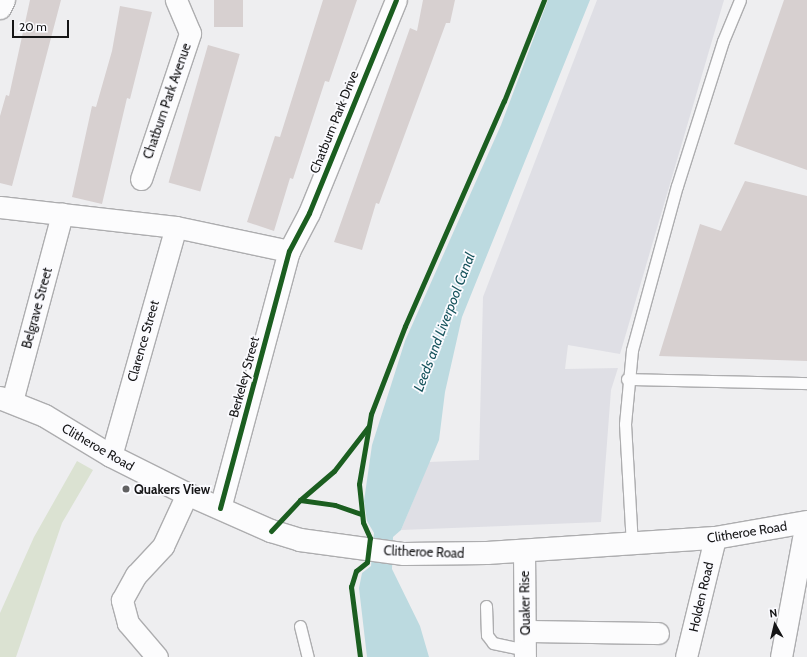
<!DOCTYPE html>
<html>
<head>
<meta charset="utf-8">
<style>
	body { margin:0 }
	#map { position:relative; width:807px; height:657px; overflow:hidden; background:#eeeef0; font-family:Cabin,sans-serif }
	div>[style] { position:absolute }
	.built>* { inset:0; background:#dfdfe5 }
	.green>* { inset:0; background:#dbe2d2 }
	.water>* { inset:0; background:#bcdae0 }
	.building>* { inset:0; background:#d7d0d0; transform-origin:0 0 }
	.roads { filter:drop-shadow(1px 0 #adadaf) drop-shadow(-1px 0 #adadaf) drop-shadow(0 1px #adadaf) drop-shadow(0 -1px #adadaf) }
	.lane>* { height:11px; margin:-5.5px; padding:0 5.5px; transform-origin:5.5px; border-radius:5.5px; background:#fcfcfd }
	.street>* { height:21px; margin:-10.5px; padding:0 10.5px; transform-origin:10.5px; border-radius:10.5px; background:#fcfcfd }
	.secondary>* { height:22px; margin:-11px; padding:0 11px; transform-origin:11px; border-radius:11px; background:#fcfcfd }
	.cycleway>* { height:5px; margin:-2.5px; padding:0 2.5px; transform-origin:2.5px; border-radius:2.5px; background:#1b5e20 }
	.dots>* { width:11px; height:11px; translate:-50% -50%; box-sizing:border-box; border:2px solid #fbfbff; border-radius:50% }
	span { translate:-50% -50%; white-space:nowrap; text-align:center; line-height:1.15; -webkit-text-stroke:3.5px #fbfbff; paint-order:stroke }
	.street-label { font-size:13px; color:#151516 }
	.poi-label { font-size:13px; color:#151516; font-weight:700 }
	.left { translate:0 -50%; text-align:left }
	.water-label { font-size:14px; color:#18545d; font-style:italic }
	.north { position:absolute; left:755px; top:605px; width:40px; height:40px; -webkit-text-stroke:3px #fbfbff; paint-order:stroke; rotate:352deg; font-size:11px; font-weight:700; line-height:16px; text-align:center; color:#151516 }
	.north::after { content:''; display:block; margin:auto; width:14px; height:18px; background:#151516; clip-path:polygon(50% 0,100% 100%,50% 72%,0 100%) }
	.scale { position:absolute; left:12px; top:20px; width:57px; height:18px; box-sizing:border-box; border:2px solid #151516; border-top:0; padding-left:5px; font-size:12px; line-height:14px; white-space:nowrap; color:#151516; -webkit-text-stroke:3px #fbfbff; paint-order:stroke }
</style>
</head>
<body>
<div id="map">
	<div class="built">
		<i style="clip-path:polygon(597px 0,724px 0,620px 354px,568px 345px,565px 369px,618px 368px,611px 390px,601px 522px,401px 530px,429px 462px,479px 460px,483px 297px)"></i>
	</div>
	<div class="green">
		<i style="clip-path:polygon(77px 461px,93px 470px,62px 523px,16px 657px,0 657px,0 613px,34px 537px)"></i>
	</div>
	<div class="water">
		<i style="clip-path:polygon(548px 0,590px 0,462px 317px,445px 392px,439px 440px,401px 530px,393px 537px,392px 569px,420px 626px,429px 657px,367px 657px,359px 588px,362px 573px,371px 566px,374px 533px,367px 521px,364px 501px,372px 445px,405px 341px,501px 125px)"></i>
	</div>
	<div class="building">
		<i style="clip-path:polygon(30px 0,61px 0,12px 186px,0 183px,0 116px,6px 95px,9px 96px)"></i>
		<i style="left:214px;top:0;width:29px;height:27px"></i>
		<i style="clip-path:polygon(323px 0,357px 0,329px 82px,325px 81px,293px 179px,290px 178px,274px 231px,247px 222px,275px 136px,280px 137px)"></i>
		<i style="clip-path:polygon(423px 0,455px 0,450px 23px,446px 23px,379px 204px,376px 203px,362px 250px,334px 242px,410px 28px,417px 31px)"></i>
		<i style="clip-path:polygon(784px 0,807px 0,807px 170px,734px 144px)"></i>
		<i style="clip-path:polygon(120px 6px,152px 12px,130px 99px,127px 98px,102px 204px,72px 197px,92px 106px,96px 107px,112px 51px)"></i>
		<i style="left:208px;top:45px;width:33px;height:143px;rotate:16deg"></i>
		<i style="clip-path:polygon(745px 181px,807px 196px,807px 361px,659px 356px,700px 224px,721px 231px)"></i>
	</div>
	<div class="roads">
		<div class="lane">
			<i style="left:627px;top:379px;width:180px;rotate:1.3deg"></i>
			<i style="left:632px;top:545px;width:121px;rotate:-93.3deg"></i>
			<i style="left:625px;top:424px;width:74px;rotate:-84.6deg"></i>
			<i style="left:632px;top:350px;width:170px;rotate:-74.7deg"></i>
			<i style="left:677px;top:186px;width:152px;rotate:-72.4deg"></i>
			<i style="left:723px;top:41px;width:44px;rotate:-67.5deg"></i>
			<i style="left:486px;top:606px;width:29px;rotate:88deg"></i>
			<i style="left:487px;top:635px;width:10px;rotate:53deg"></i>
			<i style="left:493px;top:643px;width:33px;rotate:12deg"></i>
			<i style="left:300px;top:626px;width:32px;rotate:76deg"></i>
		</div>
		<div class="street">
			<i style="left:0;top:8px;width:9px;rotate:-63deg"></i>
			<i style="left:141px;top:179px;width:154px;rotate:-71.4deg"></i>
			<i style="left:190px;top:33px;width:36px;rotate:-113deg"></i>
			<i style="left:0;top:207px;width:177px;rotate:6.5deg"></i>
			<i style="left:176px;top:227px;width:116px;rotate:12deg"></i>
			<i style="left:12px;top:401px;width:194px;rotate:-75deg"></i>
			<i style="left:111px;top:456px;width:238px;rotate:-74.2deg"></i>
			<i style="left:220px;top:508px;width:266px;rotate:-75deg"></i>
			<i style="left:289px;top:251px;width:43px;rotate:-62.2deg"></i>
			<i style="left:309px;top:213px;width:230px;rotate:-67.8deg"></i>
			<i style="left:524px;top:550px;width:107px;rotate:89.5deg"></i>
			<i style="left:525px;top:631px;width:133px;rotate:0.9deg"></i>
			<i style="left:157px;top:657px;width:45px;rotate:-130.5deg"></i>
			<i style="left:128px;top:623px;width:24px;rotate:-105deg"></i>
			<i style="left:122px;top:600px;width:29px;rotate:-61deg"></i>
			<i style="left:136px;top:575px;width:40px;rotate:-47deg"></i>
			<i style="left:163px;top:546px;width:57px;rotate:-65.2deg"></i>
			<i style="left:686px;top:657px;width:122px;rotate:-76.3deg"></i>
			<i style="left:781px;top:657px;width:137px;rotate:-79.5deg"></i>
		</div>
		<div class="secondary">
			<i style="left:0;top:398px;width:48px;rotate:21.8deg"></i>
			<i style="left:45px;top:416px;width:77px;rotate:31.2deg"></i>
			<i style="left:111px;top:456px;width:85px;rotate:26.6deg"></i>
			<i style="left:187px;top:494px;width:92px;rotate:23.8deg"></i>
			<i style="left:271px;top:531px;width:30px;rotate:17deg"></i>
			<i style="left:300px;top:540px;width:105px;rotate:7.7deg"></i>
			<i style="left:404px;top:554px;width:83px;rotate:-0.7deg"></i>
			<i style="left:487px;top:553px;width:228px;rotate:-3.8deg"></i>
			<i style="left:715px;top:538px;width:93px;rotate:-9.9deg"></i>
		</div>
	</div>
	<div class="cycleway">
		<i style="left:300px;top:500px;width:35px;rotate:8deg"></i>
		<i style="left:335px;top:505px;width:28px;rotate:19deg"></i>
		<i style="left:220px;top:508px;width:266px;rotate:-75deg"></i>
		<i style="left:289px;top:251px;width:43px;rotate:-62.2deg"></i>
		<i style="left:309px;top:213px;width:230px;rotate:-67.8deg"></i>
		<i style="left:271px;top:531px;width:42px;rotate:-46.9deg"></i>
		<i style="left:300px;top:500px;width:45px;rotate:-40.5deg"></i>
		<i style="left:334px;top:471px;width:56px;rotate:-52.3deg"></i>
		<i style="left:360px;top:657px;width:71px;rotate:-97.3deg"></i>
		<i style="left:351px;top:587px;width:17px;rotate:-73deg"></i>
		<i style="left:356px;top:571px;width:14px;rotate:-39deg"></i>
		<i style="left:367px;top:562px;width:24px;rotate:-83deg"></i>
		<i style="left:370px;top:538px;width:17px;rotate:-114deg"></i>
		<i style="left:363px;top:522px;width:38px;rotate:-96deg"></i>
		<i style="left:359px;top:484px;width:71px;rotate:-80.3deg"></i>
		<i style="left:371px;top:414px;width:94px;rotate:-68.9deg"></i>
		<i style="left:405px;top:326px;width:246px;rotate:-66.3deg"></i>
		<i style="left:504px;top:101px;width:109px;rotate:-68.4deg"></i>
	</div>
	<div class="dots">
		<i style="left:126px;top:489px;background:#616162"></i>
	</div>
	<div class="street-label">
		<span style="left:167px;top:101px;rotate:-71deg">Chatburn Park Avenue</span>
		<span style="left:334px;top:122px;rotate:-68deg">Chatburn Park Drive</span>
		<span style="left:37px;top:308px;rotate:-75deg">Belgrave Street</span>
		<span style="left:143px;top:341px;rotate:-74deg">Clarence Street</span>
		<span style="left:244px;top:377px;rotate:-75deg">Berkeley Street</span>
		<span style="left:98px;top:447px;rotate:30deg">Clitheroe Road</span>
		<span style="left:747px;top:532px;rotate:-9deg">Clitheroe Road</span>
		<span style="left:424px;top:552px;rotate:2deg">Clitheroe Road</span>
		<span style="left:701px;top:597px;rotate:-77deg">Holden Road</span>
		<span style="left:525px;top:603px;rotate:-91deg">Quaker Rise</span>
	</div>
	<div class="poi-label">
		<span class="left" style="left:134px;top:489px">Quakers View</span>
	</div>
	<div class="water-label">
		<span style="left:444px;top:322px;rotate:-69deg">Leeds and Liverpool Canal</span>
	</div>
	<div class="north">N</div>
	<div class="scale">20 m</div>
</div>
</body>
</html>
